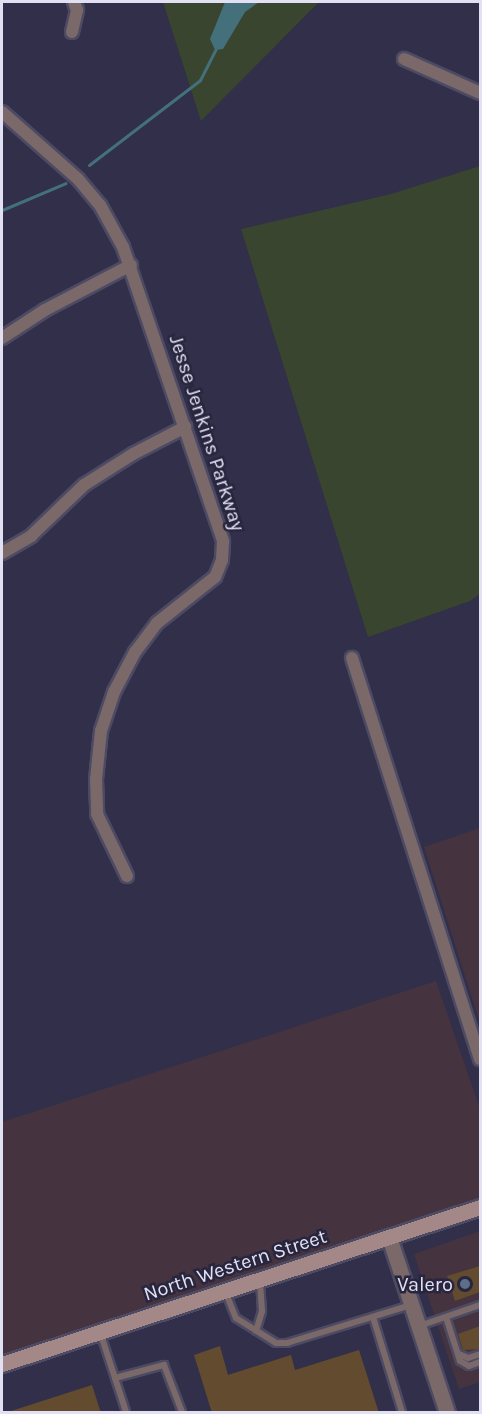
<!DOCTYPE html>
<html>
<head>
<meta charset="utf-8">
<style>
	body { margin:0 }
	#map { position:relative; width:482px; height:1414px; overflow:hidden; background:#312f49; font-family:Karla,sans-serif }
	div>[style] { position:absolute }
	.commercial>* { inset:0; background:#45343f }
	.green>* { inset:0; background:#39452e }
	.water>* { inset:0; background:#44707c }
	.stream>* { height:3px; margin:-1.5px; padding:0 1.5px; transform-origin:1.5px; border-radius:1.5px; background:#44707c }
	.building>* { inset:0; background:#634b2f }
	.roads { filter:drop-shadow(2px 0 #4d4b64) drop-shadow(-2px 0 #4d4b64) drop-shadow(0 2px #4d4b64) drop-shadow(0 -2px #4d4b64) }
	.service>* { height:6px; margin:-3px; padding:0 3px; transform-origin:3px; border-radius:3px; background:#7b6969 }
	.minor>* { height:12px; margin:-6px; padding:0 6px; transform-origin:6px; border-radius:6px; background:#7b6969 }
	.tertiary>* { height:15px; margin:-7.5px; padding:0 7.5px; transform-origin:7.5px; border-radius:7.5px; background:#7b6969 }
	.secondary>* { height:15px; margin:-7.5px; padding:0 7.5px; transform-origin:7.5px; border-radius:7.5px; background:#a48787 }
	.dots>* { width:16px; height:16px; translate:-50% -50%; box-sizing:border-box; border:3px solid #28253e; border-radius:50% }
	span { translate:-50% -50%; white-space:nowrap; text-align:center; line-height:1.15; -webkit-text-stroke:5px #28253e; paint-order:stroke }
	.street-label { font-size:20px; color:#e2e1f3 }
	.poi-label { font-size:20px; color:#e2e1f3 }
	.right { translate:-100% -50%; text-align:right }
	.frame { position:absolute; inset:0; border:3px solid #e2e1f3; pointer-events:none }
</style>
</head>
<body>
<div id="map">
	<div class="commercial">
		<i style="clip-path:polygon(480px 828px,480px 1023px,424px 847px)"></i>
		<i style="clip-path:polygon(436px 981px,480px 1109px,480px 1207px,2px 1364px,2px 1122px)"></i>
		<i style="clip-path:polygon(480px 1231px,480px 1382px,459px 1389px,414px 1254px)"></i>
	</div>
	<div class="green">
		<i style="clip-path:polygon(163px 2px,319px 2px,201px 121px)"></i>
		<i style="clip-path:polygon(480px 166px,480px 594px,470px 601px,368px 637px,241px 229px,391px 194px)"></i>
	</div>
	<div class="water">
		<i style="clip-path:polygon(225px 2px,259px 2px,245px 12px,223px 49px,215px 50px,210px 39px)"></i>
	</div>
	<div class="stream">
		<i style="left:89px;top:165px;width:140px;rotate:-37.4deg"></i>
		<i style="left:200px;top:80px;width:36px;rotate:-63deg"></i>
		<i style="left:2px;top:210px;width:69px;rotate:-22.9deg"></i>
	</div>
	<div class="building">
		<i style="clip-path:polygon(480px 1266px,480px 1292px,455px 1301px,447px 1276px)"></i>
		<i style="clip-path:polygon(480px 1326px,480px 1349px,463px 1350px,458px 1334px)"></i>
		<i style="clip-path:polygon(220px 1346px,228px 1375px,291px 1355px,295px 1370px,359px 1350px,379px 1413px,212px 1413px,194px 1355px)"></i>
		<i style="clip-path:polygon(92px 1385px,101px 1413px,11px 1413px,11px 1411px)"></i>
	</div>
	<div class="roads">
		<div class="service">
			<i style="left:225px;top:1291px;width:29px;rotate:68deg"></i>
			<i style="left:236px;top:1318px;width:47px;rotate:32deg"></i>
			<i style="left:276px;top:1343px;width:11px"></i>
			<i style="left:287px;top:1343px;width:130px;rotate:-17deg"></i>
			<i style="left:373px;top:1317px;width:99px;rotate:73deg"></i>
			<i style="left:446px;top:1317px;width:46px;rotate:72.3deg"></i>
			<i style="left:460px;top:1361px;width:10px;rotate:29deg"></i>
			<i style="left:469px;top:1366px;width:12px;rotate:-20deg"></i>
			<i style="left:419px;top:1326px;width:65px;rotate:-19deg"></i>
			<i style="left:256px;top:1331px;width:21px;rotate:-73deg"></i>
			<i style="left:262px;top:1311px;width:29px;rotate:-94deg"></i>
			<i style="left:100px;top:1332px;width:48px;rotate:71.9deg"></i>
			<i style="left:115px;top:1378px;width:51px;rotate:-14.9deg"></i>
			<i style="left:164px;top:1365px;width:50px;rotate:69deg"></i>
			<i style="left:459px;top:1354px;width:10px;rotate:24deg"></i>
			<i style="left:468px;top:1358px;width:13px;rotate:-18deg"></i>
			<i style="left:115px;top:1378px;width:35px;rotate:72deg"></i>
		</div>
		<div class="minor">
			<i style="left:72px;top:32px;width:23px;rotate:-77deg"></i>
			<i style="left:77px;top:10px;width:9px;rotate:-111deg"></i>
			<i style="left:404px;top:59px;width:83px;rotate:24.1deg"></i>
			<i style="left:2px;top:112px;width:101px;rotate:41.4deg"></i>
			<i style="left:78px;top:179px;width:34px;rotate:50deg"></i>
			<i style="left:100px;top:205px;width:48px;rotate:61.3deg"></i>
			<i style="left:123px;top:247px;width:311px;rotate:71.2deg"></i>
			<i style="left:223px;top:541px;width:19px;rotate:93deg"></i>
			<i style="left:222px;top:560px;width:18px;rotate:112deg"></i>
			<i style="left:215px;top:577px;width:74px;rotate:141.6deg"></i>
			<i style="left:157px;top:623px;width:36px;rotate:127deg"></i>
			<i style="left:135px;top:652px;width:45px;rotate:117.7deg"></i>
			<i style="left:114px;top:692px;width:41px;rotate:108.4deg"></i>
			<i style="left:101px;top:731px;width:48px;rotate:95.9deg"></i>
			<i style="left:96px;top:779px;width:35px;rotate:88deg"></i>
			<i style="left:97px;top:814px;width:69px;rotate:64.2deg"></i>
			<i style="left:2px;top:338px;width:51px;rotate:-33.1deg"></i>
			<i style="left:45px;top:310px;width:97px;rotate:-27.6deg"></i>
			<i style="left:2px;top:553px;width:34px;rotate:-30deg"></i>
			<i style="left:31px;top:536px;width:74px;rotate:-43.9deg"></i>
			<i style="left:84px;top:485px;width:58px;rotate:-32.3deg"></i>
			<i style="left:133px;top:454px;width:59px;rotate:-27.4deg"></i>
			<i style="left:352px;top:658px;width:421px;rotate:72.3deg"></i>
		</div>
		<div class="tertiary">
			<i style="left:389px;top:1237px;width:184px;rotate:71.7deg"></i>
		</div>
		<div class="secondary">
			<i style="left:2px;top:1364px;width:503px;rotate:-18.18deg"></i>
		</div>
	</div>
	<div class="dots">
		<i style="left:465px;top:1284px;background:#5c6f8a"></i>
	</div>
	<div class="street-label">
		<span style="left:207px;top:433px;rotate:72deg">Jesse Jenkins Parkway</span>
		<span style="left:235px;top:1265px;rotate:-18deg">North Western Street</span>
	</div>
	<div class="poi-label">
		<span class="right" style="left:453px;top:1284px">Valero</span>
	</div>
	<div class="frame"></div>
</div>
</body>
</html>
